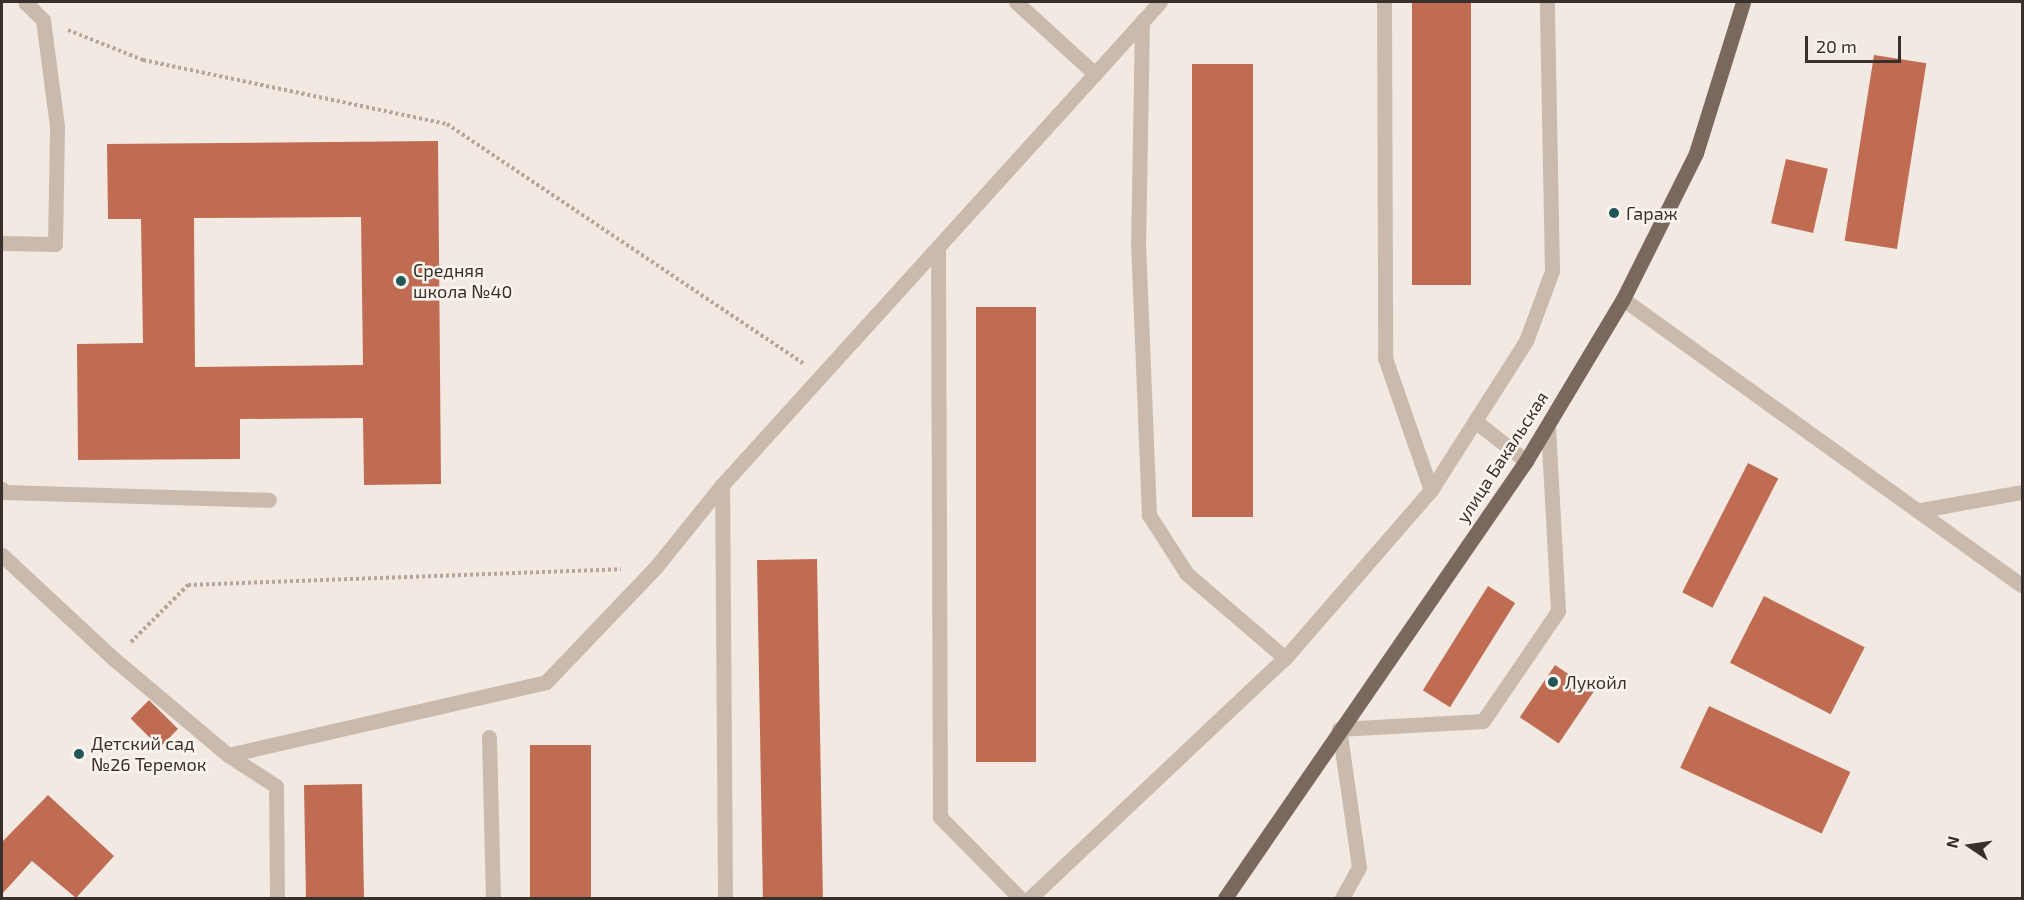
<!DOCTYPE html>
<html>
<head>
<meta charset="utf-8">
<style>
	body { margin:0 }
	#map { position:relative; width:2024px; height:900px; overflow:hidden; background:#f2eae2; font-family:"Exo 2",sans-serif }
	div>[style] { position:absolute }
	.building>* { inset:0; background:#bf6c53; transform-origin:0 0 }
	.path>* { height:4px; margin-top:-2px; transform-origin:0; background:repeating-linear-gradient(90deg,#b6a598 0 3px,transparent 0 6px) }
	.minor>* { height:15px; margin:-7.5px; padding:0 7.5px; transform-origin:7.5px; border-radius:7.5px; background:#cabaae }
	.major>* { height:15px; margin:-7.5px; padding:0 7.5px; transform-origin:7.5px; border-radius:7.5px; background:#7a675e }
	.dots>* { width:16px; height:16px; translate:-50% -50%; box-sizing:border-box; border:3px solid #faf4ee; border-radius:50% }
	span { translate:-50% -50%; white-space:nowrap; text-align:center; line-height:1.15; -webkit-text-stroke:5px #faf4ee; paint-order:stroke }
	.poi-label { font-size:18px; color:#39302c }
	.left { translate:0 -50%; text-align:left }
	.street-label { font-size:18px; color:#39302c }
	.frame { position:absolute; inset:0; border:3px solid #39302c; pointer-events:none }
	.north { position:absolute; left:1940px; top:816px; width:60px; height:60px; -webkit-text-stroke:4px #faf4ee; paint-order:stroke; rotate:283deg; font-size:16px; font-weight:700; line-height:24px; text-align:center; color:#39302c }
	.north::after { content:''; display:block; margin:auto; width:21px; height:27px; background:#39302c; clip-path:polygon(50% 0,100% 100%,50% 72%,0 100%) }
	.scale { position:absolute; left:1805px; top:36px; width:96px; height:27px; box-sizing:border-box; border:3px solid #39302c; border-top:0; padding-left:8px; font-size:18px; line-height:21px; white-space:nowrap; color:#39302c; -webkit-text-stroke:4px #faf4ee; paint-order:stroke }
</style>
</head>
<body>
<div id="map">
	<div class="building">
		<i style="left:1412px;top:2px;width:59px;height:283px"></i>
		<i style="left:1874px;top:55px;width:53px;height:188px;rotate:9deg"></i>
		<i style="left:1192px;top:64px;width:61px;height:453px"></i>
		<i style="clip-path:polygon(evenodd,438px 141px,441px 484px,364px 485px,363px 418px,240px 419px,240px 459px,78px 460px,77px 344px,143px 343px,141px 219px,108px 219px,107px 144px,438px 141px,361px 217px,363px 365px,195px 367px,194px 218px,361px 217px)"></i>
		<i style="left:1786px;top:159px;width:43px;height:66px;rotate:13deg"></i>
		<i style="left:976px;top:307px;width:60px;height:455px"></i>
		<i style="left:1748px;top:463px;width:34px;height:145px;rotate:27deg"></i>
		<i style="left:817px;top:559px;width:339px;height:60px;rotate:89deg"></i>
		<i style="left:1488px;top:586px;width:32px;height:123px;rotate:32deg"></i>
		<i style="left:1764px;top:596px;width:113px;height:75px;rotate:27deg"></i>
		<i style="left:1555px;top:665px;width:47px;height:63px;rotate:34deg"></i>
		<i style="left:149px;top:700px;width:41px;height:26px;rotate:45deg"></i>
		<i style="left:1709px;top:706px;width:156px;height:68px;rotate:25deg"></i>
		<i style="left:530px;top:745px;width:61px;height:153px"></i>
		<i style="left:362px;top:784px;width:114px;height:58px;rotate:89deg"></i>
		<i style="clip-path:polygon(48px 795px,114px 856px,76px 898px,32px 861px,2px 894px,2px 842px)"></i>
	</div>
	<div class="path">
		<i style="left:68px;top:30px;width:81px;rotate:21.8deg"></i>
		<i style="left:143px;top:60px;width:311px;rotate:11.9deg"></i>
		<i style="left:447px;top:124px;width:429px;rotate:33.9deg"></i>
		<i style="left:131px;top:642px;width:81px;rotate:-45deg"></i>
		<i style="left:188px;top:585px;width:433px;rotate:-2.1deg"></i>
	</div>
	<div class="minor">
		<i style="left:1016px;top:2px;width:107px;rotate:42.3deg"></i>
		<i style="left:1384px;top:2px;width:356px;rotate:89.8deg"></i>
		<i style="left:1385px;top:358px;width:140px;rotate:70.8deg"></i>
		<i style="left:1142px;top:21px;width:221px;rotate:91deg"></i>
		<i style="left:1138px;top:242px;width:273px;rotate:87.7deg"></i>
		<i style="left:1149px;top:515px;width:70px;rotate:57.2deg"></i>
		<i style="left:1187px;top:574px;width:129px;rotate:40.6deg"></i>
		<i style="left:2px;top:243px;width:53px;rotate:1.1deg"></i>
		<i style="left:55px;top:244px;width:118px;rotate:-89deg"></i>
		<i style="left:57px;top:126px;width:107px;rotate:-97.5deg"></i>
		<i style="left:43px;top:20px;width:25px;rotate:-135deg"></i>
		<i style="left:938px;top:249px;width:568px;rotate:89.8deg"></i>
		<i style="left:940px;top:817px;width:114px;rotate:45.4deg"></i>
		<i style="left:1623px;top:299px;width:491px;rotate:35.7deg"></i>
		<i style="left:1475px;top:421px;width:65px;rotate:38.1deg"></i>
		<i style="left:2px;top:489px;width:4px;rotate:56deg"></i>
		<i style="left:4px;top:492px;width:265px;rotate:1.7deg"></i>
		<i style="left:1921px;top:510px;width:103px;rotate:-10.1deg"></i>
		<i style="left:2px;top:555px;width:153px;rotate:42.9deg"></i>
		<i style="left:114px;top:659px;width:149px;rotate:40.1deg"></i>
		<i style="left:228px;top:755px;width:326px;rotate:-12.9deg"></i>
		<i style="left:546px;top:682px;width:158px;rotate:-46.3deg"></i>
		<i style="left:655px;top:568px;width:107px;rotate:-51.1deg"></i>
		<i style="left:489px;top:737px;width:161px;rotate:88.6deg"></i>
		<i style="left:228px;top:755px;width:57px;rotate:32.9deg"></i>
		<i style="left:276px;top:786px;width:112px;rotate:89.5deg"></i>
		<i style="left:725px;top:898px;width:413px;rotate:-90.4deg"></i>
		<i style="left:722px;top:485px;width:652px;rotate:-47.8deg"></i>
		<i style="left:1030px;top:898px;width:350px;rotate:-43.3deg"></i>
		<i style="left:1285px;top:658px;width:223px;rotate:-49deg"></i>
		<i style="left:1431px;top:490px;width:177px;rotate:-57.5deg"></i>
		<i style="left:1526px;top:341px;width:75px;rotate:-69.6deg"></i>
		<i style="left:1552px;top:271px;width:269px;rotate:-91.1deg"></i>
		<i style="left:1342px;top:898px;width:35px;rotate:-61deg"></i>
		<i style="left:1359px;top:867px;width:139px;rotate:-98.2deg"></i>
		<i style="left:1339px;top:729px;width:144px;rotate:-3.2deg"></i>
		<i style="left:1483px;top:721px;width:133px;rotate:-55.7deg"></i>
		<i style="left:1558px;top:611px;width:184px;rotate:-93.1deg"></i>
	</div>
	<div class="major">
		<i style="left:1225px;top:898px;width:531px;rotate:-55.44deg"></i>
		<i style="left:1526px;top:461px;width:189px;rotate:-59.1deg"></i>
		<i style="left:1623px;top:299px;width:163px;rotate:-63.4deg"></i>
		<i style="left:1696px;top:153px;width:158px;rotate:-72.7deg"></i>
	</div>
	<div class="dots">
		<i style="left:1614px;top:213px;background:#235659"></i>
		<i style="left:401px;top:281px;background:#235659"></i>
		<i style="left:1553px;top:682px;background:#235659"></i>
		<i style="left:79px;top:754px;background:#235659"></i>
	</div>
	<div class="poi-label">
		<span class="left" style="left:1626px;top:213px">Гараж</span>
		<span class="left" style="left:413px;top:281px">Средняя<br>школа №40</span>
		<span class="left" style="left:1565px;top:682px">Лукойл</span>
		<span class="left" style="left:91px;top:754px">Детский сад<br>№26 Теремок</span>
	</div>
	<div class="street-label">
		<span style="left:1502px;top:457px;rotate:-57deg">улица Бакальская</span>
	</div>
	<div class="frame"></div>
	<div class="north">N</div>
	<div class="scale">20 m</div>
</div>
</body>
</html>
